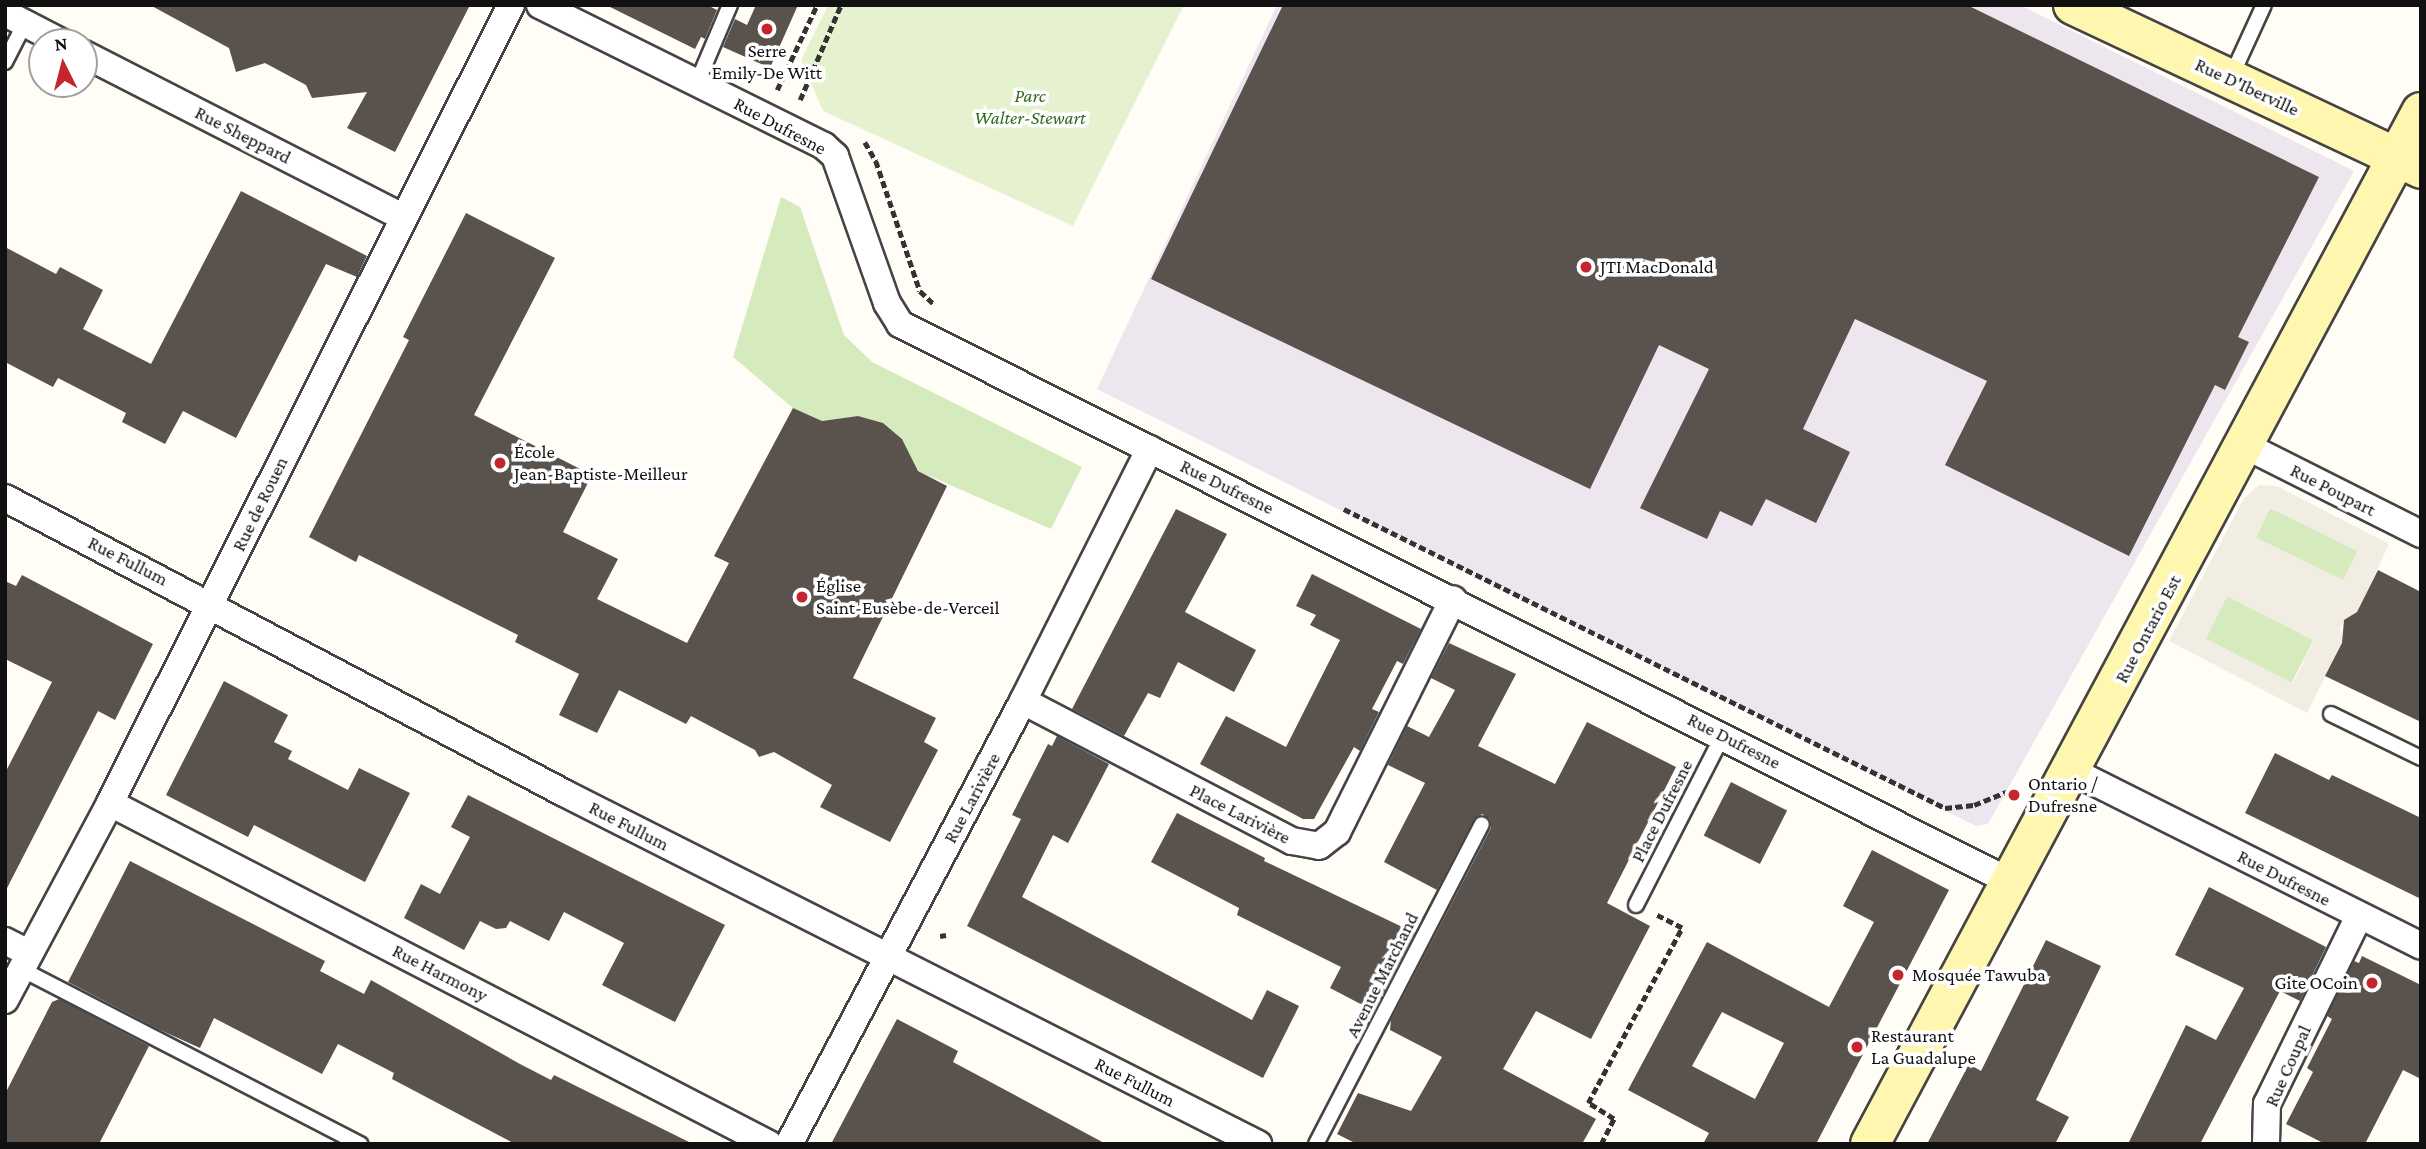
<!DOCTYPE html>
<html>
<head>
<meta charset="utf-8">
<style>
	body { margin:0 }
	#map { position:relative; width:2426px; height:1149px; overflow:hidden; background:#fffdf5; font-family:"Crimson Pro",serif }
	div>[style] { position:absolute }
	.industrial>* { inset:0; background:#eee6ef }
	.green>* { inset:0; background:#d5ebbd; transform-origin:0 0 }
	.pitch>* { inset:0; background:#e6f2cf }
	.plaza>* { inset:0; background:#f1ede2 }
	.building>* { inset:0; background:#5a524d; transform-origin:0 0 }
	.path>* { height:4.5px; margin-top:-2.25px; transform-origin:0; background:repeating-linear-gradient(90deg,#333 0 7px,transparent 0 10.5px) }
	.roads { filter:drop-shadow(2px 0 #444) drop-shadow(-2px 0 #444) drop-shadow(0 2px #444) drop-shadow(0 -2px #444) }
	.lane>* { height:14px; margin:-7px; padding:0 7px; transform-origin:7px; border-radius:7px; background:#fff }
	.street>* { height:26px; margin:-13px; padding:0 13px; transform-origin:13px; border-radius:13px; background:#fff }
	.secondary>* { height:38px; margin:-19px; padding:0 19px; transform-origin:19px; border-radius:19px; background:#fff6b0 }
	.dots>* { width:19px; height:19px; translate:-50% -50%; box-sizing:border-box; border:4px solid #fff; border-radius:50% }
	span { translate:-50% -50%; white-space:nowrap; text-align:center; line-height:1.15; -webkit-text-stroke:7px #fff; paint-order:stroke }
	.poi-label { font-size:19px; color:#111 }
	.left { translate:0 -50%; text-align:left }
	.right { translate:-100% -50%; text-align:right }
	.street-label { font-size:19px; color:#111 }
	.park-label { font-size:19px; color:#2f6b1f; font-style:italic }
	.frame { position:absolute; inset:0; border:7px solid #111; pointer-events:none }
	.north { position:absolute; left:28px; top:28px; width:70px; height:70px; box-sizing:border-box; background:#fff; border:2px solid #a0a0a0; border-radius:50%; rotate:354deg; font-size:19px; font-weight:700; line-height:28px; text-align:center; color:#111 }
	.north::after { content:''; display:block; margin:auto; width:24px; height:32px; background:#c4262e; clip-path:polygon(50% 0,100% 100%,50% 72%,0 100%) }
</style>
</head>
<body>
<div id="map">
	<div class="industrial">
		<i style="clip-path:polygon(1277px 5px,2020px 5px,2354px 171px,1988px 824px,1976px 826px,1097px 389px)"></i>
	</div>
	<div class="green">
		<i style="clip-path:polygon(781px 197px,800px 207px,844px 335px,872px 362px,1082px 467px,1051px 529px,918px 471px,902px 439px,883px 423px,858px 416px,822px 421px,793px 408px,733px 357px)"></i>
		<i style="left:2270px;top:508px;width:98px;height:33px;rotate:26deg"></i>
		<i style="left:2227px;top:596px;width:97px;height:48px;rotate:27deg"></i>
	</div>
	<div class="pitch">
		<i style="clip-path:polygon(828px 5px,1184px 5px,1073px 226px,823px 111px,801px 60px)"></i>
	</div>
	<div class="plaza">
		<i style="clip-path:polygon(evenodd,2259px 485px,2277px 486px,2389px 544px,2355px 617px,2344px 621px,2340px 628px,2344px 639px,2307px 713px,2169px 641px,2244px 498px,2259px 485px,2270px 508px,2357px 551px,2343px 580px,2256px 538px,2270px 508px,2259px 485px,2227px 596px,2314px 640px,2293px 683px,2206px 639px,2227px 596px)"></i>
	</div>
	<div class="building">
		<i style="clip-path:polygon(150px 5px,470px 5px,395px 152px,347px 128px,367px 92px,312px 98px,306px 85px,265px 63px,236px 72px,229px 48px)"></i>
		<i style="clip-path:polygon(606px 5px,707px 5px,717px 10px,705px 39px,701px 37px,695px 49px)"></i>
		<i style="clip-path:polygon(756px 5px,798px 5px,770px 68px,723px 47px,735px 19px,747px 25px)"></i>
		<i style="clip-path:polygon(1283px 5px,1967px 5px,2319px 177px,2238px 337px,2249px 342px,2225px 390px,2215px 385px,2129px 556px,1945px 465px,1987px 381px,1855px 319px,1803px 429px,1850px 452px,1816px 523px,1766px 499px,1752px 526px,1720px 511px,1707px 539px,1640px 508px,1709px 369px,1659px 345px,1590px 489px,1151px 279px)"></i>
		<i style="clip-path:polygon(241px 191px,367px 256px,357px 277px,326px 264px,236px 438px,183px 411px,165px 444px,122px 422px,126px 413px,58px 378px,53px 387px,5px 362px,5px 247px,56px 274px,60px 267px,103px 290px,83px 329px,151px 364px)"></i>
		<i style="clip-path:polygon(466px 213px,555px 258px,474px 415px,592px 475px,563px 532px,618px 559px,597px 599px,687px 643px,729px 563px,714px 556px,793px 408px,822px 421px,858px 416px,883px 423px,902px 439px,918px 471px,947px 486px,853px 678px,936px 718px,924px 742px,938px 750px,890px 842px,820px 807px,832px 785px,774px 752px,759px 757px,755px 750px,691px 716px,686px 724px,619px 690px,597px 733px,559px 715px,579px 674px,515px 642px,518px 635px,359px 555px,356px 562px,309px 537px,409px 340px,403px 337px)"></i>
		<i style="clip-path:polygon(1176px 509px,1227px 534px,1185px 612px,1256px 650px,1234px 692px,1178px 662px,1160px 698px,1148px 693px,1124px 736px,1072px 709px)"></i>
		<i style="clip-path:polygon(2378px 570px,2421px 592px,2421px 722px,2325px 676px,2342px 643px,2344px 620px,2357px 612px)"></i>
		<i style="clip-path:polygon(1312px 574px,1421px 629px,1403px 664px,1397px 661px,1372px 709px,1379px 712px,1360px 751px,1354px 747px,1314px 819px,1303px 819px,1200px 764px,1226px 716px,1286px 747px,1340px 640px,1310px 625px,1316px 615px,1296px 606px)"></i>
		<i style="clip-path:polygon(22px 575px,153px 644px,115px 720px,98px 711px,5px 892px,5px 773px,52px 682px,5px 659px,5px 581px,16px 586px)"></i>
		<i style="clip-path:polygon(1449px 643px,1516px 674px,1478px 746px,1555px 784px,1587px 722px,1676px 767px,1607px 903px,1650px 926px,1591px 1039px,1536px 1011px,1503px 1069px,1596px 1119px,1582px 1144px,1357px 1144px,1337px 1134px,1358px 1093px,1411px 1111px,1442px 1057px,1390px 1030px,1391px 1020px,1491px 828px,1490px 819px,1482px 814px,1474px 819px,1437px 890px,1384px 862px,1425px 783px,1388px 765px,1407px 726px,1429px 737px,1455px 690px,1431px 678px)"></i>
		<i style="clip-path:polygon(224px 681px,288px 715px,274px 742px,292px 751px,288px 759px,348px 790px,359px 768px,410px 793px,365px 882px,254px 825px,248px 837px,166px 795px)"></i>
		<i style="clip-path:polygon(1057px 736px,1109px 764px,1068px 843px,1053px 835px,1022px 897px,1252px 1020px,1267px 990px,1299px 1006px,1263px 1078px,967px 926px,1021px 819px,1012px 815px,1048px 744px,1052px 746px)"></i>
		<i style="clip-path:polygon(2275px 753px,2329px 780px,2332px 775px,2421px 818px,2421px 899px,2245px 813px)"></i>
		<i style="left:1731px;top:782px;width:63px;height:60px;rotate:27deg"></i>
		<i style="clip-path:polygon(468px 795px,725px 925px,675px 1022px,602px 985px,624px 943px,564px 912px,549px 941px,510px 921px,506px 928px,496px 929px,480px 921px,464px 950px,404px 918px,421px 884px,440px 894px,470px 837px,451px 827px)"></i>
		<i style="clip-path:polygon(1177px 813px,1265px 858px,1264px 861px,1415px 933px,1374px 1011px,1330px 988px,1341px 967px,1237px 915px,1239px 908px,1151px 862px)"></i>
		<i style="clip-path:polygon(evenodd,1872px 850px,1949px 890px,1816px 1144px,1703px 1144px,1709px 1133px,1628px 1090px,1707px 942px,1829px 1007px,1874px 922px,1843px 906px,1872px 850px,1722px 1012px,1784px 1043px,1755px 1099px,1692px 1066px,1722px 1012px)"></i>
		<i style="clip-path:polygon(130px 861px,325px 961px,320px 971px,364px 994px,371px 980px,520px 1064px,551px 1080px,554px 1075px,693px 1144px,515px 1144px,392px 1079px,394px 1073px,338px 1044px,322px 1074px,214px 1018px,200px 1048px,158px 1029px,68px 982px)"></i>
		<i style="clip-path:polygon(2209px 887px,2326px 947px,2300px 1001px,2280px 991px,2200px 1144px,2128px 1144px,2186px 1025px,2216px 1040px,2244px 988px,2175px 955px)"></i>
		<i style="clip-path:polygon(2046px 940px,2101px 966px,2036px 1100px,2069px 1117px,2055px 1144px,1927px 1144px,1969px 1064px,1981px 1071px)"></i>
		<i style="clip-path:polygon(2362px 956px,2421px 985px,2421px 1079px,2403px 1070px,2365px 1144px,2325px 1144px,2286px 1124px,2313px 1072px,2307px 1068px,2332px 1019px,2327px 1016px,2354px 961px,2359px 963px)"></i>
		<i style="clip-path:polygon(59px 999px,149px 1046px,99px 1144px,5px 1144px,5px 1094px,52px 1002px)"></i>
		<i style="clip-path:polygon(897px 1019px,958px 1051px,953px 1062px,1106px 1144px,831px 1144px)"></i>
	</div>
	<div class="path">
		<i style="left:777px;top:90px;width:94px;rotate:-64.8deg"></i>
		<i style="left:800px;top:100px;width:103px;rotate:-66.7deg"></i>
		<i style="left:865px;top:142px;width:22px;rotate:60deg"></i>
		<i style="left:876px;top:161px;width:137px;rotate:71.3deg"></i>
		<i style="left:920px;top:291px;width:18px;rotate:43deg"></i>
		<i style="left:1344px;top:509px;width:671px;rotate:26.45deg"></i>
		<i style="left:1945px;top:808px;width:29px;rotate:-6deg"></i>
		<i style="left:1974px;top:805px;width:45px;rotate:-22deg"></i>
		<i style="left:940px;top:936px;width:6px;rotate:-9deg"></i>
		<i style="left:1601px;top:1144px;width:28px;rotate:-63deg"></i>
		<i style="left:1614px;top:1119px;width:31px;rotate:-148deg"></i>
		<i style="left:1588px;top:1103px;width:199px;rotate:-61.8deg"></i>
		<i style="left:1682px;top:928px;width:29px;rotate:-153deg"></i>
	</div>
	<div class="roads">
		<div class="lane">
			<i style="left:5px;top:62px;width:44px;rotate:-62.9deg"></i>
			<i style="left:2231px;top:77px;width:79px;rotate:-65.4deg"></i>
			<i style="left:697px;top:83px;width:85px;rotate:-67.1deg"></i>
			<i style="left:2331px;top:714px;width:100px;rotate:26.1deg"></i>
			<i style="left:1636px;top:905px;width:191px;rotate:-62.9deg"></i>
			<i style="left:21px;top:969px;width:382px;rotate:27.3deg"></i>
			<i style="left:1316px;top:1144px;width:360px;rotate:-62.6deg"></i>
		</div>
		<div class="street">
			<i style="left:540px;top:5px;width:317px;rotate:26.4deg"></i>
			<i style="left:824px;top:146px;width:15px;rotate:42deg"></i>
			<i style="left:835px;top:156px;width:156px;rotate:70.5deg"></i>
			<i style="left:887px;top:303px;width:25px;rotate:58deg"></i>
			<i style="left:900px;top:324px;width:1243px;rotate:26.67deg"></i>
			<i style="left:5px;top:13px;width:63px;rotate:27.4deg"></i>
			<i style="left:84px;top:54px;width:357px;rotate:27.1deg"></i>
			<i style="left:2246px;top:446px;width:196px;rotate:26.7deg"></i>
			<i style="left:5px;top:498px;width:632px;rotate:27.82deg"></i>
			<i style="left:564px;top:793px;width:778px;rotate:26.83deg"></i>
			<i style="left:1023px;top:701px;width:303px;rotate:27.5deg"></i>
			<i style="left:1292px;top:841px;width:27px;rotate:10deg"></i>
			<i style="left:1319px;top:846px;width:23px;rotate:-38deg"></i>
			<i style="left:1337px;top:832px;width:260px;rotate:-63.5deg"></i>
			<i style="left:2072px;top:771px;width:390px;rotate:26.6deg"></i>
			<i style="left:110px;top:803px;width:742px;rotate:27.36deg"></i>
			<i style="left:5px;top:941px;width:27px;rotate:27deg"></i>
			<i style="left:5px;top:1000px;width:223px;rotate:-61.9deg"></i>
			<i style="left:110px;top:803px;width:893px;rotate:-63.32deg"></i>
			<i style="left:789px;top:1144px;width:501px;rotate:-62.16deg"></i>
			<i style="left:1023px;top:701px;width:282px;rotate:-63.3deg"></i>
			<i style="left:2266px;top:1144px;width:40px;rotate:-88.6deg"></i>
			<i style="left:2267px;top:1104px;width:209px;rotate:-63.9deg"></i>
		</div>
		<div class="secondary">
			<i style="left:2073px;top:5px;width:385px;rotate:25.2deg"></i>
			<i style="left:1870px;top:1144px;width:1170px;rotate:-61.9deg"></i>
		</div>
	</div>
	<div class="dots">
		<i style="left:767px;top:29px;background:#c4262e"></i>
		<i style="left:1586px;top:267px;background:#c4262e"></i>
		<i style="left:500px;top:463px;background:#c4262e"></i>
		<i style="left:802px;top:597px;background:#c4262e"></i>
		<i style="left:2014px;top:795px;background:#c4262e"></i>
		<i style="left:1898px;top:975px;background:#c4262e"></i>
		<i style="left:2372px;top:983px;background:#c4262e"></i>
		<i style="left:1857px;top:1047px;background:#c4262e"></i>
	</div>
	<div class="poi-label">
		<span style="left:767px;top:62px">Serre<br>Emily-De Witt</span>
		<span class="left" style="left:1600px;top:267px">JTI MacDonald</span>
		<span class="left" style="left:514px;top:463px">École<br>Jean-Baptiste-Meilleur</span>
		<span class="left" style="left:816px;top:597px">Église<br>Saint-Eusèbe-de-Verceil</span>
		<span class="left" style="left:2028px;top:795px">Ontario /<br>Dufresne</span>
		<span class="left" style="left:1912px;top:975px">Mosquée Tawuba</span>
		<span class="right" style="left:2358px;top:983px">Gite OCoin</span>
		<span class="left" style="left:1871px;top:1047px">Restaurant<br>La Guadalupe</span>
	</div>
	<div class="street-label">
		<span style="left:2247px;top:87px;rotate:25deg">Rue D'Iberville</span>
		<span style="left:780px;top:126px;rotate:28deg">Rue Dufresne</span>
		<span style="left:243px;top:135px;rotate:27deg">Rue Sheppard</span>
		<span style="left:1227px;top:487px;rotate:26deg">Rue Dufresne</span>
		<span style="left:2333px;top:490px;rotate:27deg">Rue Poupart</span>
		<span style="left:260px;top:504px;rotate:-64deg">Rue de Rouen</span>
		<span style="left:128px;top:561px;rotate:27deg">Rue Fullum</span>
		<span style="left:2148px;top:629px;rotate:-62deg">Rue Ontario Est</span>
		<span style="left:1734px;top:741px;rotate:27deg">Rue Dufresne</span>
		<span style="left:972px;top:798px;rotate:-62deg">Rue Larivière</span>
		<span style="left:1662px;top:811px;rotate:-63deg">Place Dufresne</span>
		<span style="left:1240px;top:814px;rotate:27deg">Place Larivière</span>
		<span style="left:629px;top:826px;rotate:27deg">Rue Fullum</span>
		<span style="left:2284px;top:878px;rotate:27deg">Rue Dufresne</span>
		<span style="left:440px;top:973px;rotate:27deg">Rue Harmony</span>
		<span style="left:1382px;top:975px;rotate:-63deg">Avenue Marchand</span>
		<span style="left:2288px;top:1066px;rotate:-66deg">Rue Coupal</span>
		<span style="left:1135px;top:1082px;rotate:27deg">Rue Fullum</span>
	</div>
	<div class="park-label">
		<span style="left:1030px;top:107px">Parc<br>Walter-Stewart</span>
	</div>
	<div class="frame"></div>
	<div class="north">N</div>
</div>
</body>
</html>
